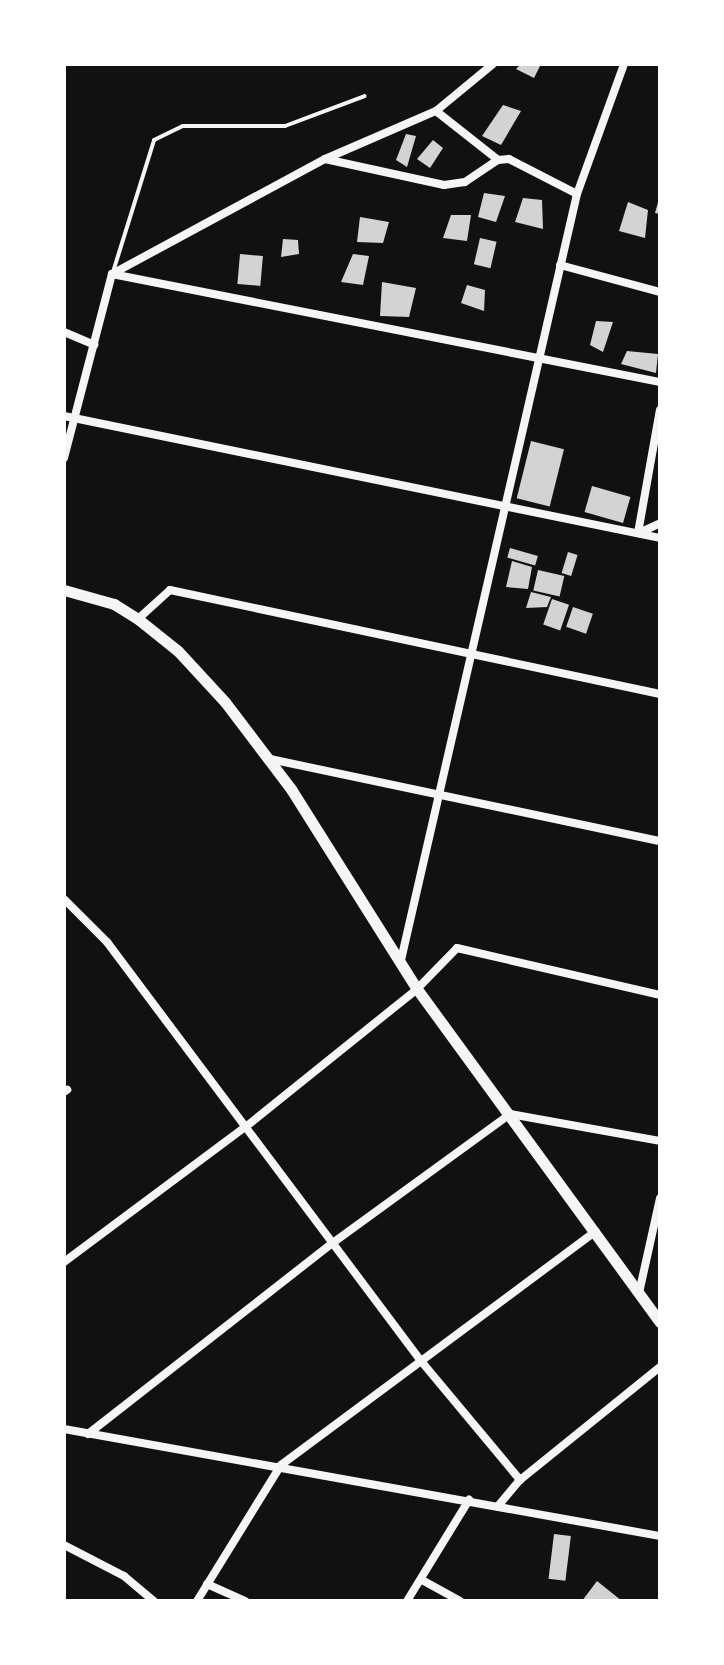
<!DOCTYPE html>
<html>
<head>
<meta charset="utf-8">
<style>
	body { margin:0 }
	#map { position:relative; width:724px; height:1665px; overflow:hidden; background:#111; font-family:Commissioner,sans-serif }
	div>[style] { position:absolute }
	.building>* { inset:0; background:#d3d3d3; transform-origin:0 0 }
	.service>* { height:4px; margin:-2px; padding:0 2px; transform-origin:2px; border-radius:2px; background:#f5f5f5 }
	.minor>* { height:8px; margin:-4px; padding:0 4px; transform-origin:4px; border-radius:4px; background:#f5f5f5 }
	.tertiary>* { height:11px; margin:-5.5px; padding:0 5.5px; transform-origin:5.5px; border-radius:5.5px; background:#f5f5f5 }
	span { translate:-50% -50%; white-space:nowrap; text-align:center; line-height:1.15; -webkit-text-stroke:7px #fff; paint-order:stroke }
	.frame { position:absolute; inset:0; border:66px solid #fff; pointer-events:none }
</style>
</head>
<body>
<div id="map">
	<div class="building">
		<i style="clip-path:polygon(521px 64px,541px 64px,534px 78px,516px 69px)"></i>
		<i style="clip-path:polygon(503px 105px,521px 111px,501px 145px,482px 136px)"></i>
		<i style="clip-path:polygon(406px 134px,416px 136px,407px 167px,396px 160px)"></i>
		<i style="clip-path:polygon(433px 140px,443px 148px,430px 168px,417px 159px)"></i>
		<i style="clip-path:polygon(484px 193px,505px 196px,496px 222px,478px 217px)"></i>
		<i style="clip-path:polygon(660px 195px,660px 214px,655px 213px)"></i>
		<i style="clip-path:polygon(523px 198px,542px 200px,543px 229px,515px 222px)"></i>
		<i style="clip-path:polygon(628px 202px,648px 210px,645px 238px,619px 231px)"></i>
		<i style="clip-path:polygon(451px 215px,471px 215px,467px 241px,443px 238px)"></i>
		<i style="clip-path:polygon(360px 217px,389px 222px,383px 243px,357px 242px)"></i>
		<i style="left:480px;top:238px;width:17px;height:27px;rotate:13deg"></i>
		<i style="clip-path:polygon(283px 239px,298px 240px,299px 254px,281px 257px)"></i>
		<i style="left:240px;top:254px;width:23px;height:30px;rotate:5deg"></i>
		<i style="clip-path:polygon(353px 254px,369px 256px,363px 285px,341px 282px)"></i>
		<i style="clip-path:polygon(382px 282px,416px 288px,409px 317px,380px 316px)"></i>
		<i style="clip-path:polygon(467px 285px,485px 290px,484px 311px,461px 303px)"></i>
		<i style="clip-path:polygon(596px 321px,613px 322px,603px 352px,590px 345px)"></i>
		<i style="clip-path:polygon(627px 351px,658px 354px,656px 373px,621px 364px)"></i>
		<i style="left:531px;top:441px;width:34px;height:59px;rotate:14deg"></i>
		<i style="left:592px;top:486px;width:40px;height:27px;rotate:16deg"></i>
		<i style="left:510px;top:548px;width:29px;height:10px;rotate:16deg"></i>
		<i style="left:568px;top:552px;width:10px;height:22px;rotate:17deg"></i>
		<i style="clip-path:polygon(512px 561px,532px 567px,528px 589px,506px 587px)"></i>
		<i style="left:538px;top:570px;width:27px;height:21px;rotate:13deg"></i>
		<i style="clip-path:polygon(531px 592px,551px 597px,547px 607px,526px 608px)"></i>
		<i style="left:552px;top:599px;width:18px;height:27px;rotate:19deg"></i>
		<i style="left:573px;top:607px;width:21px;height:21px;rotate:19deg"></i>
		<i style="left:554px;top:1534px;width:17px;height:45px;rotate:7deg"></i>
		<i style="clip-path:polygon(597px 1581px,622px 1601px,582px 1601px)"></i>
	</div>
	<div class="service">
		<i style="left:113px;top:272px;width:138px;rotate:-72.7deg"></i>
		<i style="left:154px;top:140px;width:32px;rotate:-26deg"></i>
		<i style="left:183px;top:126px;width:102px"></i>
		<i style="left:285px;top:126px;width:85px;rotate:-20.6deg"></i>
	</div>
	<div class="minor">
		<i style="left:436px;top:111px;width:79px;rotate:38.3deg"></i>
		<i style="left:325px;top:159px;width:122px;rotate:12.3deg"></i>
		<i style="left:444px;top:185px;width:21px;rotate:-8deg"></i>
		<i style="left:465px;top:182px;width:40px;rotate:-34deg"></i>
		<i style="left:498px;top:160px;width:11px;rotate:-5deg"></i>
		<i style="left:509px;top:159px;width:76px;rotate:27.2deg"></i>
		<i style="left:560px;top:265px;width:104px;rotate:15.1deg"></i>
		<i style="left:112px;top:274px;width:559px;rotate:11.15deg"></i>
		<i style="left:64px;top:332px;width:33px;rotate:23deg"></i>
		<i style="left:64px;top:416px;width:608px;rotate:11.57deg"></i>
		<i style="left:64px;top:458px;width:190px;rotate:-75.4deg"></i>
		<i style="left:112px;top:274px;width:242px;rotate:-28.4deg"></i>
		<i style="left:325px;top:159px;width:121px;rotate:-23.4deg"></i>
		<i style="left:436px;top:111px;width:74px;rotate:-39.5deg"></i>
		<i style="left:638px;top:533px;width:125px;rotate:-79.9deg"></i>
		<i style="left:639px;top:533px;width:23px;rotate:-25deg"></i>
		<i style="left:138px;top:619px;width:43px;rotate:-42.2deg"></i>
		<i style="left:170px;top:590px;width:501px;rotate:11.98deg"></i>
		<i style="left:270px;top:759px;width:399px;rotate:11.9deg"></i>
		<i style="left:64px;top:899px;width:61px;rotate:45deg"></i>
		<i style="left:107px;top:942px;width:524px;rotate:53.15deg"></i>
		<i style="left:421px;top:1361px;width:155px;rotate:50.2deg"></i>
		<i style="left:401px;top:960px;width:786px;rotate:-77.06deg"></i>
		<i style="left:577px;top:194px;width:138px;rotate:-70.1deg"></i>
		<i style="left:64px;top:1092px;width:4px;rotate:-34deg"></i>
		<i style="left:64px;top:1262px;width:229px;rotate:-36.7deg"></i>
		<i style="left:248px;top:1125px;width:217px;rotate:-38.8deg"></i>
		<i style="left:417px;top:989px;width:57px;rotate:-45.7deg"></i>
		<i style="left:457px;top:948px;width:208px;rotate:13deg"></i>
		<i style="left:639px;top:1293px;width:97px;rotate:-77.5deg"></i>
		<i style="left:64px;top:1429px;width:606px;rotate:10.18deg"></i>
		<i style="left:88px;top:1434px;width:312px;rotate:-38deg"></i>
		<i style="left:334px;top:1242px;width:218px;rotate:-36deg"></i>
		<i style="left:510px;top:1114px;width:152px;rotate:10.2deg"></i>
		<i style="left:498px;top:1506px;width:34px;rotate:-50deg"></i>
		<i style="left:520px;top:1480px;width:180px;rotate:-38.9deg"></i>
		<i style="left:64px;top:1545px;width:68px;rotate:27.3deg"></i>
		<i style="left:124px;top:1576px;width:39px;rotate:40deg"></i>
		<i style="left:422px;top:1580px;width:43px;rotate:28.9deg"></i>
		<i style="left:207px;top:1584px;width:42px;rotate:24.1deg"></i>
		<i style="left:197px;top:1601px;width:160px;rotate:-58.3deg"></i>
		<i style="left:281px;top:1465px;width:392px;rotate:-36.6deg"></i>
		<i style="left:407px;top:1601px;width:119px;rotate:-58.5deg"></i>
	</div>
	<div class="tertiary">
		<i style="left:64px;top:590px;width:52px;rotate:15.6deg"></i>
		<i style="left:114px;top:604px;width:28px;rotate:32deg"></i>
		<i style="left:138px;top:619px;width:51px;rotate:38.7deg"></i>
		<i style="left:178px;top:651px;width:69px;rotate:47.3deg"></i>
		<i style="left:225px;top:702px;width:109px;rotate:52.8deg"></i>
		<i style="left:291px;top:789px;width:236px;rotate:57.8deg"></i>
		<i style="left:417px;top:989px;width:412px;rotate:53.9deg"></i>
	</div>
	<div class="frame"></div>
</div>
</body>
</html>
